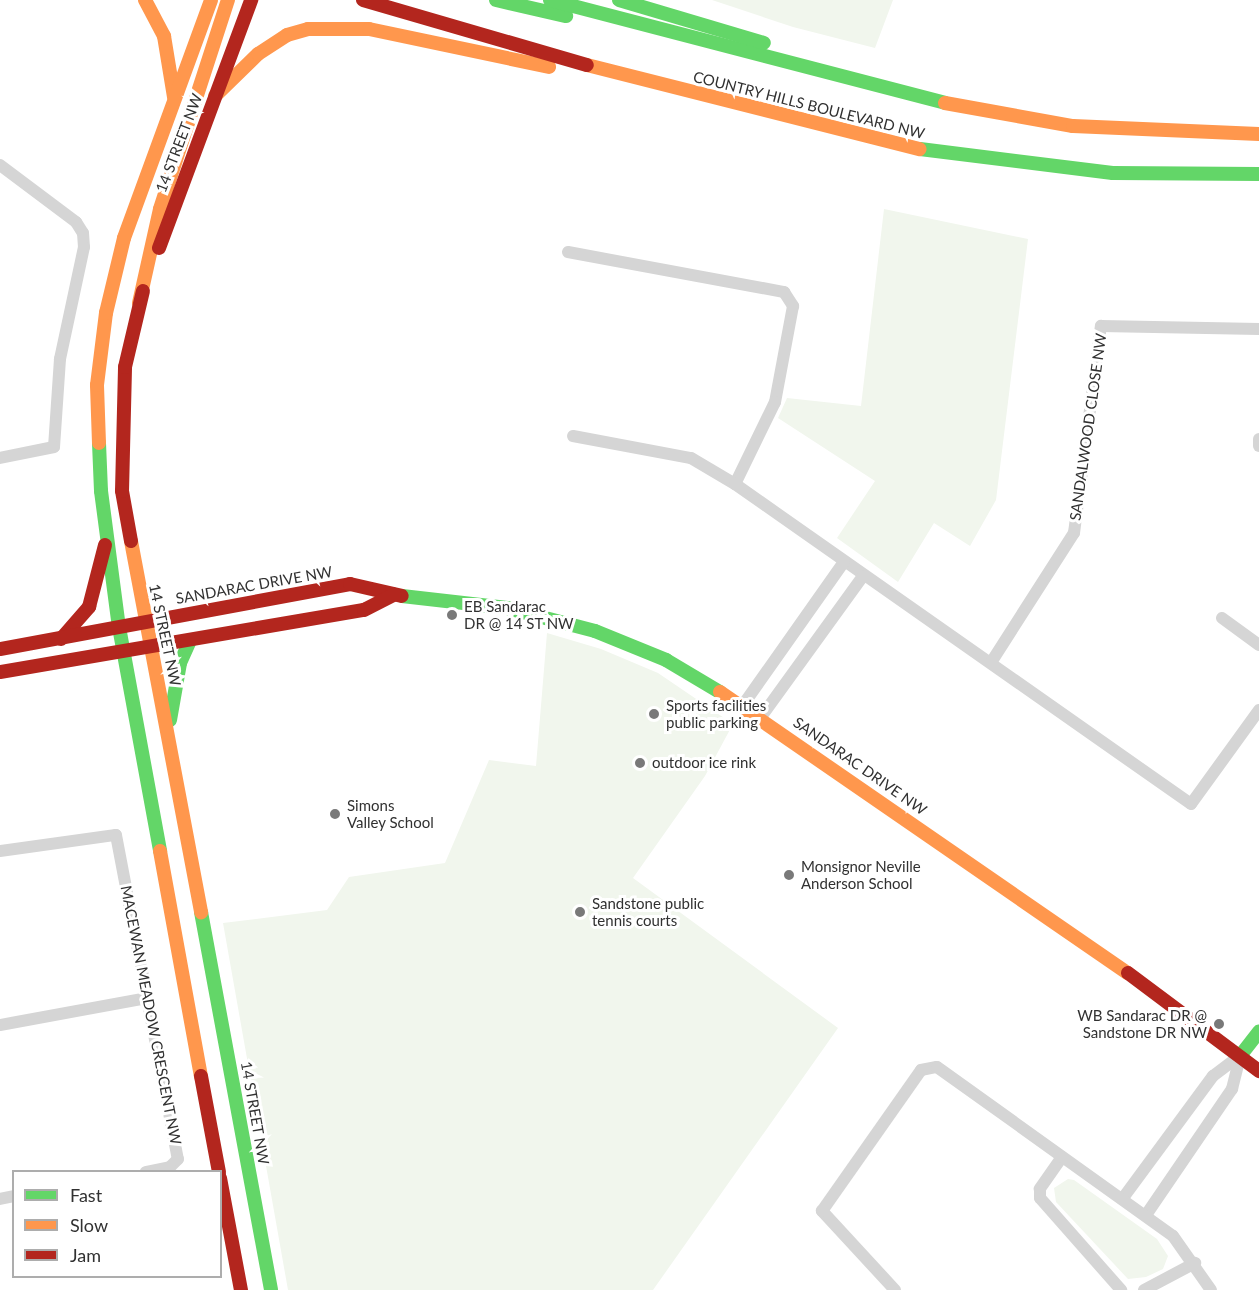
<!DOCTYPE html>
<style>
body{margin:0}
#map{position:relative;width:1259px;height:1290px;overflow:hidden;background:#fff;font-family:Lato,sans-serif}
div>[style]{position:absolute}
.green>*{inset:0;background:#f1f6ed}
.street>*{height:12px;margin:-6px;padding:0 6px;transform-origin:6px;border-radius:6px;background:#d5d5d5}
.fast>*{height:14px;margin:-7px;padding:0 7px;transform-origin:7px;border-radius:7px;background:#63d668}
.slow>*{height:14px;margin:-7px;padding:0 7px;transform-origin:7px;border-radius:7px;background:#ff974d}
.jam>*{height:14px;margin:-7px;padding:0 7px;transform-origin:7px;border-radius:7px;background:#b3261e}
.dots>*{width:16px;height:16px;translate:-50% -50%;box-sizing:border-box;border:3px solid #fff;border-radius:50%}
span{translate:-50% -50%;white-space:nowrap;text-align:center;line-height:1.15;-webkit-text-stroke:6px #fff;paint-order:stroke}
.street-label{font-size:15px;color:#313131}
.poi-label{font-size:15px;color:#313131}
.left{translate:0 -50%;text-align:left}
.right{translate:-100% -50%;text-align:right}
.legend{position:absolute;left:12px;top:1170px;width:210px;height:108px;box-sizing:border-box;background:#fff;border:2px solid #adadad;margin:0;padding:8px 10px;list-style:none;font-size:18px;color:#313131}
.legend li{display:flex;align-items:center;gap:12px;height:30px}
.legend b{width:30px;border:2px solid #adadad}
</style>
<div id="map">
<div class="green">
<i style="clip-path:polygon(712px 0,893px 0,875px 48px,793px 27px)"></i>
<i style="clip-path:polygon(884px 209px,1028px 239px,996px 500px,970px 546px,934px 523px,898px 582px,837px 538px,875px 481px,778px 418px,787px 398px,861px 406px)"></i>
<i style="clip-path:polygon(547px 633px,601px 649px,658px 673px,733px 724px,705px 776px,633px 878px,838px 1028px,653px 1290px,288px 1290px,223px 923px,327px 910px,349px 877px,445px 863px,489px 760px,536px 766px)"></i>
<i style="clip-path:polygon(1068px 1179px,1074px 1180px,1157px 1239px,1168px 1256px,1163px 1269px,1146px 1277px,1128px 1279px,1056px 1202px,1054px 1188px)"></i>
</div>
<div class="street">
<i style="left:0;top:165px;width:95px;rotate:36.9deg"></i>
<i style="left:76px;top:222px;width:13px;rotate:58deg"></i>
<i style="left:83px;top:233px;width:14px;rotate:86deg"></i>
<i style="left:84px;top:247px;width:115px;rotate:102.1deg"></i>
<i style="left:60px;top:359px;width:88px;rotate:93.9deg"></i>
<i style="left:54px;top:447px;width:55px;rotate:168.5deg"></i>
<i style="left:568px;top:252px;width:220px;rotate:10.5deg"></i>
<i style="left:784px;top:292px;width:17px;rotate:57deg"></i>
<i style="left:793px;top:306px;width:98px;rotate:100.6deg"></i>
<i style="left:775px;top:402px;width:91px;rotate:116deg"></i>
<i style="left:573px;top:436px;width:120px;rotate:10.6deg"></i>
<i style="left:691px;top:458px;width:51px;rotate:30.6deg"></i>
<i style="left:735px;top:484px;width:557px;rotate:35.06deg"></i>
<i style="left:1191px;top:804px;width:116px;rotate:-54.1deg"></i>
<i style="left:1259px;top:446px;width:7px;rotate:-90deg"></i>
<i style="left:1222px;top:618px;width:46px;rotate:36.1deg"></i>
<i style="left:992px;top:661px;width:152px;rotate:-57.4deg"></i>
<i style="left:1074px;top:533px;width:209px;rotate:-82.6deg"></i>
<i style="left:1101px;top:326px;width:158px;rotate:1.1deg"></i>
<i style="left:743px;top:705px;width:175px;rotate:-54.8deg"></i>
<i style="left:761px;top:717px;width:174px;rotate:-54.1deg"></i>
<i style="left:0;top:851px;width:117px;rotate:-7.9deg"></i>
<i style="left:116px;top:835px;width:330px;rotate:79.2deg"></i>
<i style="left:178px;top:1159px;width:11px;rotate:135deg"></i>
<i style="left:170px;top:1167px;width:25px;rotate:168deg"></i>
<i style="left:0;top:1025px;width:149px;rotate:-10.4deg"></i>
<i style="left:1062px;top:1157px;width:39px;rotate:125deg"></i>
<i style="left:1040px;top:1189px;width:9px;rotate:90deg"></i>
<i style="left:1040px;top:1198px;width:123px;rotate:48.6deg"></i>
<i style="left:1123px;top:1198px;width:152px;rotate:-53.6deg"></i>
<i style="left:1213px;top:1076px;width:34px;rotate:-37deg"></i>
<i style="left:0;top:1199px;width:14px;rotate:-12deg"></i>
<i style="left:1146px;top:1215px;width:153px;rotate:-55.7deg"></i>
<i style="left:1232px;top:1089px;width:34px;rotate:-76deg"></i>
<i style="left:895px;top:1290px;width:108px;rotate:-132.7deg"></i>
<i style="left:822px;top:1211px;width:172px;rotate:-54.9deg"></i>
<i style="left:921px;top:1070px;width:16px;rotate:-11deg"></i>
<i style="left:937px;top:1067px;width:290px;rotate:35.6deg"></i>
<i style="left:1173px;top:1236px;width:66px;rotate:54.9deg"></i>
<i style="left:1144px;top:1290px;width:58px;rotate:-27.9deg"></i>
</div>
<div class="fast">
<i style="left:496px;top:0;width:72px;rotate:12.9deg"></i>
<i style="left:550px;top:0;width:408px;rotate:14.6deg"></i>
<i style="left:619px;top:0;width:151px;rotate:16.5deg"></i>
<i style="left:920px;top:149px;width:194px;rotate:7.1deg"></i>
<i style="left:1113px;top:173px;width:146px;rotate:0.4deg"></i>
<i style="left:99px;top:443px;width:48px;rotate:87.6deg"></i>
<i style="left:101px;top:491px;width:137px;rotate:82.5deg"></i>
<i style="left:119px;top:627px;width:228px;rotate:79.6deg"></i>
<i style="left:402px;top:596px;width:106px;rotate:6.5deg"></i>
<i style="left:507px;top:608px;width:91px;rotate:14.6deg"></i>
<i style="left:595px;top:631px;width:77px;rotate:22.2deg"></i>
<i style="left:666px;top:660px;width:63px;rotate:30.7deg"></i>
<i style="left:170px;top:720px;width:58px;rotate:-80deg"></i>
<i style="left:180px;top:663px;width:24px;rotate:-66deg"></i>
<i style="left:201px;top:912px;width:384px;rotate:79.5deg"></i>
<i style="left:1240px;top:1056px;width:31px;rotate:-52deg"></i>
</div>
<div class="slow">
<i style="left:145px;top:0;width:41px;rotate:62.2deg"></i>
<i style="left:164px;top:36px;width:62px;rotate:80.7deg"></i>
<i style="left:587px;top:65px;width:343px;rotate:14.2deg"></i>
<i style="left:215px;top:96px;width:60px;rotate:-44.3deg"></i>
<i style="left:258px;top:54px;width:35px;rotate:-33deg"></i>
<i style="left:287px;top:35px;width:22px;rotate:-16deg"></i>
<i style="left:308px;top:29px;width:61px"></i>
<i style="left:369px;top:29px;width:184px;rotate:11.9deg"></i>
<i style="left:945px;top:103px;width:130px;rotate:10.2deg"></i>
<i style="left:1073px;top:126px;width:186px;rotate:2.5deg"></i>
<i style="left:139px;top:303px;width:96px;rotate:-77.4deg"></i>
<i style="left:160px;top:209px;width:220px;rotate:-72deg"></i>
<i style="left:99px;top:443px;width:58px;rotate:-92deg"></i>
<i style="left:97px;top:385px;width:73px;rotate:-82.9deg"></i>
<i style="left:106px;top:313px;width:77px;rotate:-76.5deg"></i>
<i style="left:124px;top:238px;width:253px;rotate:-69.9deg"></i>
<i style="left:131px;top:541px;width:378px;rotate:79.3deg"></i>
<i style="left:720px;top:692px;width:495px;rotate:34.6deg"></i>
<i style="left:160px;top:851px;width:229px;rotate:79.7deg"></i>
</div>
<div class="jam">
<i style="left:363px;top:0;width:233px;rotate:16.2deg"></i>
<i style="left:159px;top:248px;width:265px;rotate:-69.6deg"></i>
<i style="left:131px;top:541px;width:51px;rotate:-100.2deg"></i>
<i style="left:122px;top:491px;width:124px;rotate:-88.6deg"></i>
<i style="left:125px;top:367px;width:78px;rotate:-76.7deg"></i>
<i style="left:61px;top:639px;width:43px;rotate:-48.8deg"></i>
<i style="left:89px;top:607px;width:64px;rotate:-75.5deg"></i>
<i style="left:0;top:649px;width:356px;rotate:-10.5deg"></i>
<i style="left:350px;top:584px;width:53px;rotate:13deg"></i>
<i style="left:0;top:672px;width:369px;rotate:-9.7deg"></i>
<i style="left:364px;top:610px;width:34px;rotate:-27deg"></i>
<i style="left:1128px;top:973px;width:164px;rotate:36.8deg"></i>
<i style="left:201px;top:1076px;width:98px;rotate:79.4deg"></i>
<i style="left:220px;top:1178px;width:114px;rotate:79.4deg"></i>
</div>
<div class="dots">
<i style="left:452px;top:615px;background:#797979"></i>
<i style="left:654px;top:714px;background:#797979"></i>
<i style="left:640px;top:763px;background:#797979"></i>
<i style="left:335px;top:814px;background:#797979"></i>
<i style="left:789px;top:875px;background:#797979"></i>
<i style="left:580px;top:912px;background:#797979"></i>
<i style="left:1219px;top:1024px;background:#797979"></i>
</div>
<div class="street-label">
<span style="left:809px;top:105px;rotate:14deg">COUNTRY HILLS BOULEVARD NW</span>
<span style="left:179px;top:143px;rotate:-69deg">14 STREET NW</span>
<span style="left:1088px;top:427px;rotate:-82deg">SANDALWOOD CLOSE NW</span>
<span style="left:254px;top:585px;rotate:-10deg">SANDARAC DRIVE NW</span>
<span style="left:165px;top:635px;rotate:78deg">14 STREET NW</span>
<span style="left:860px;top:766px;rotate:35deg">SANDARAC DRIVE NW</span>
<span style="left:151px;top:1015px;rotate:79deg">MACEWAN MEADOW CRESCENT NW</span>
<span style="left:255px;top:1113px;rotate:80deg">14 STREET NW</span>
</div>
<div class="poi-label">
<span class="left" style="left:464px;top:615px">EB Sandarac<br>DR @ 14 ST NW</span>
<span class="left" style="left:666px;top:714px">Sports facilities<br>public parking</span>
<span class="left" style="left:652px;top:763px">outdoor ice rink</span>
<span class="left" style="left:347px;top:814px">Simons<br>Valley School</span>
<span class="left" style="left:801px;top:875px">Monsignor Neville<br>Anderson School</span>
<span class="left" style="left:592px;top:912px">Sandstone public<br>tennis courts</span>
<span class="right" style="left:1207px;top:1024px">WB Sandarac DR @<br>Sandstone DR NW</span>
</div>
<ul class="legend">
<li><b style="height:8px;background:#63d668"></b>Fast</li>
<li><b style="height:8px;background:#ff974d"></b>Slow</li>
<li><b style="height:8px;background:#b3261e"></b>Jam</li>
</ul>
</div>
